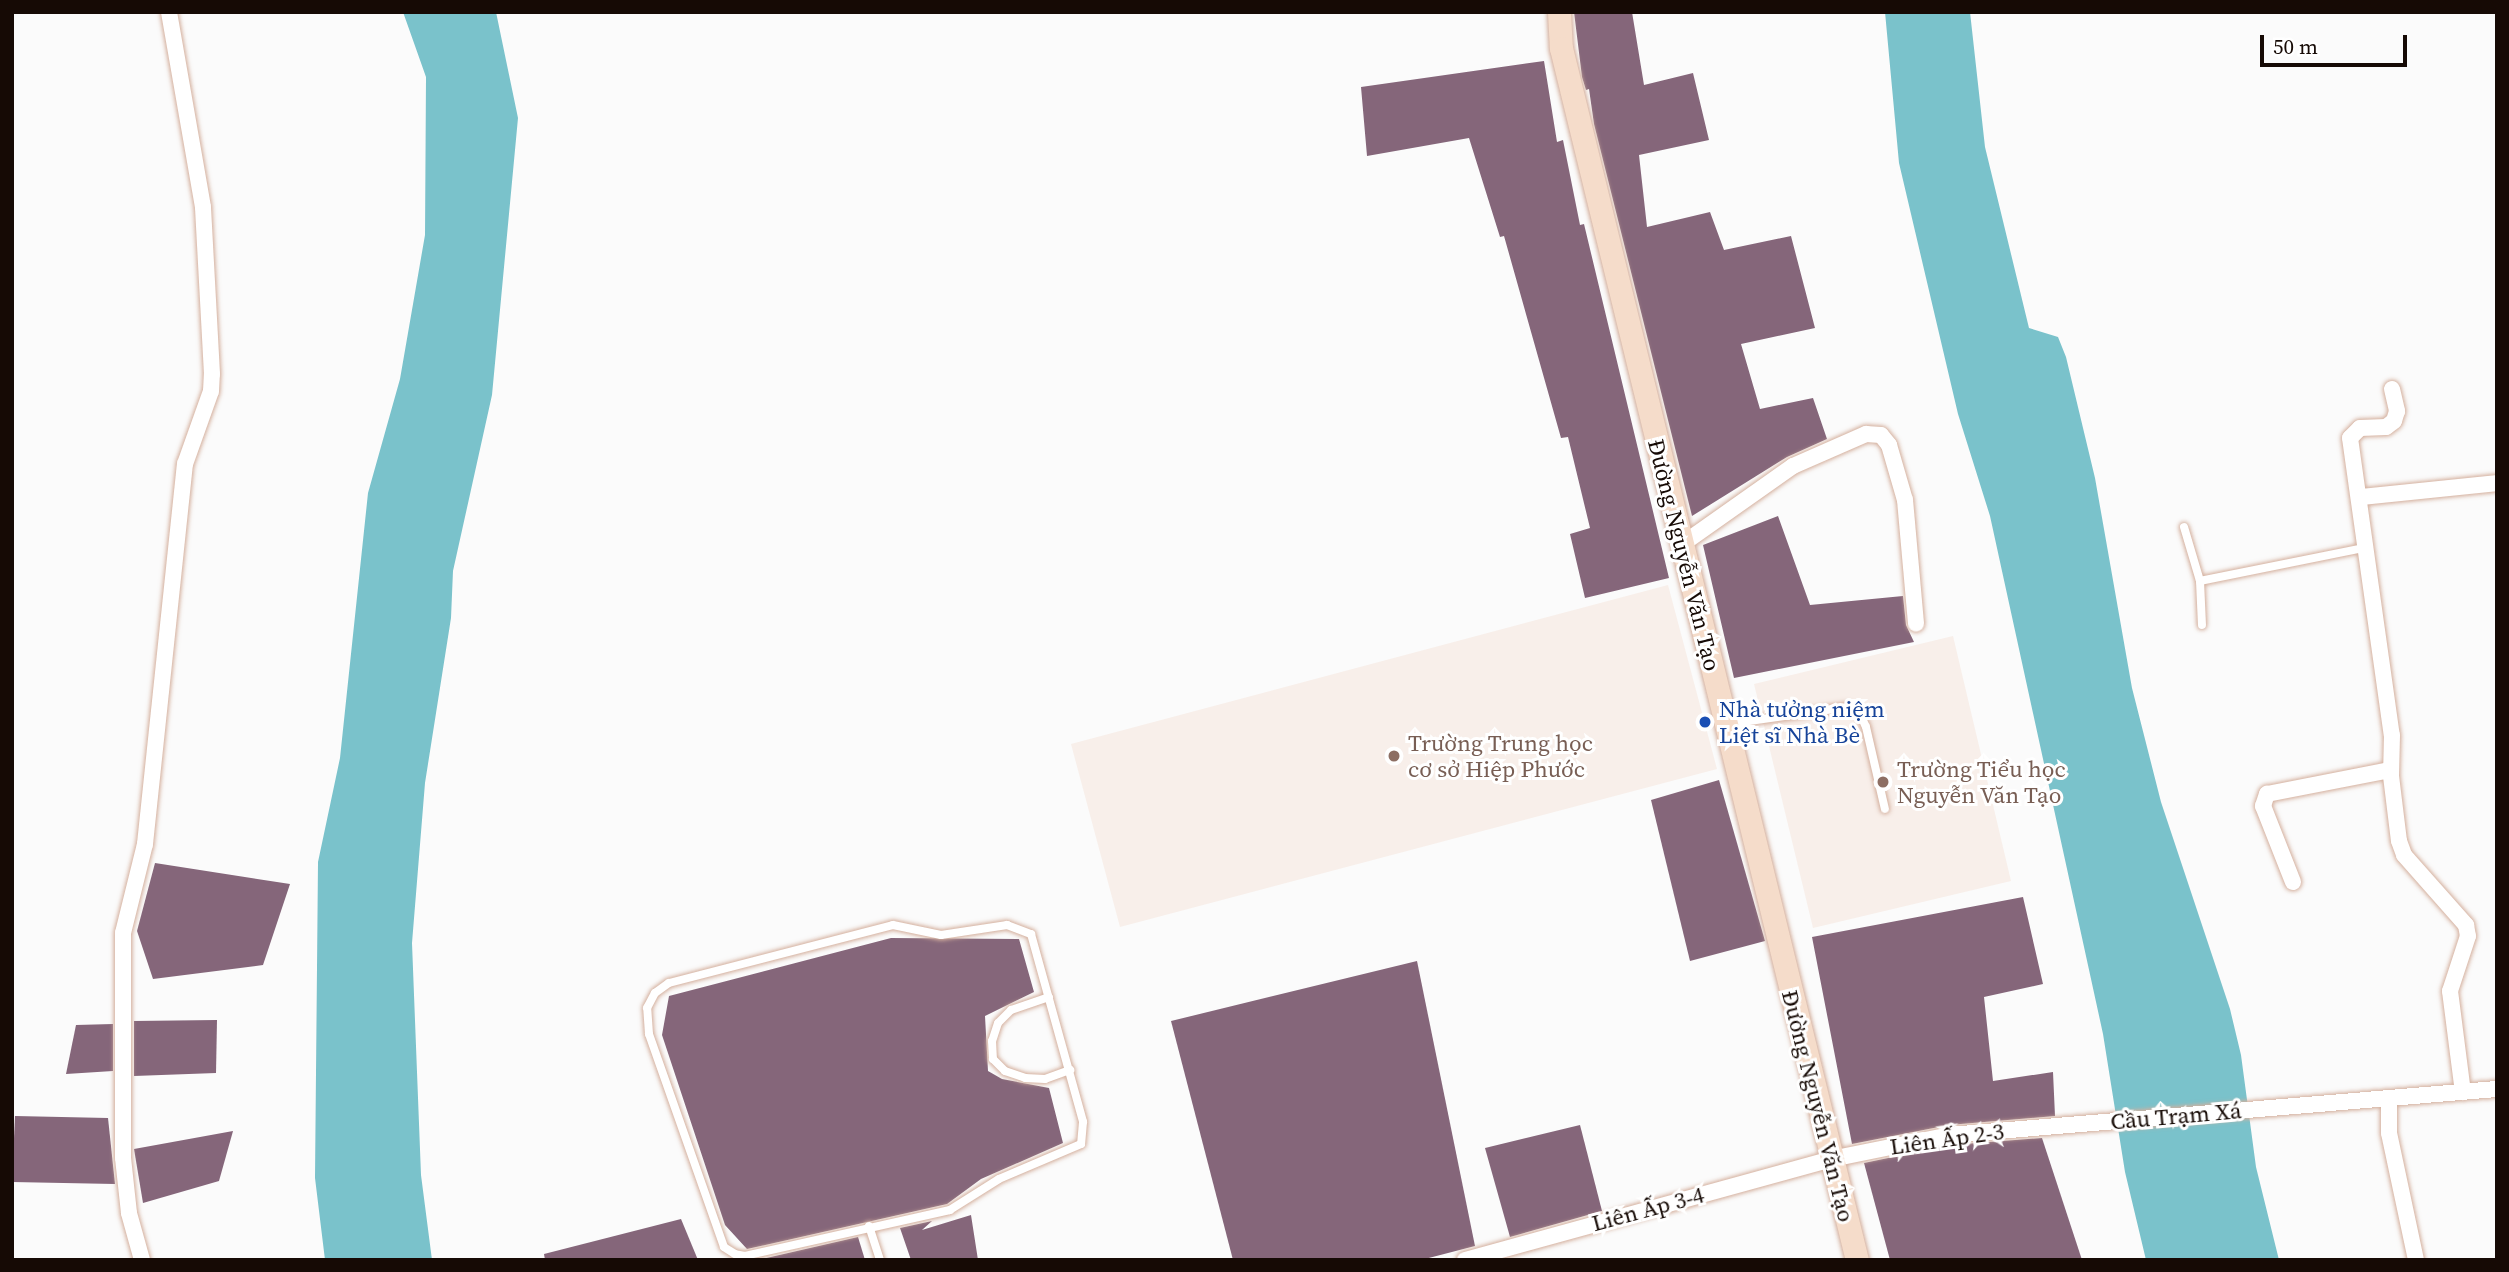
<!DOCTYPE html>
<meta charset="utf-8">
<style>
body{margin:0}
#map{position:relative;width:2509px;height:1272px;overflow:hidden;background:#fbfbfb;font-family:"Source Serif 4",serif}
div>[style]{position:absolute}
.built>*{inset:0;background:#f8efea}
.water>*{inset:0;background:#7ac2cb}
.building>*{inset:0;background:#85667a}
.roads{filter:drop-shadow(0 0 2px #d4b09e) drop-shadow(0 0 2px #d4b09e)}
.service>*{height:8px;margin:-4px;padding:0 4px;transform-origin:4px;border-radius:4px;background:#fff}
.minor>*{height:16px;margin:-8px;padding:0 8px;transform-origin:8px;border-radius:8px;background:#fff}
.secondary>*{height:23px;margin:-11.5px;padding:0 11.5px;transform-origin:11.5px;border-radius:11.5px;background:#f5dcca}
.dots>*{width:19px;height:19px;translate:-50% -50%;box-sizing:border-box;border:4px solid #fff;border-radius:50%}
span{translate:-50% -50%;white-space:nowrap;text-align:center;line-height:1.15;-webkit-text-stroke:6px #fff;paint-order:stroke}
.street-label{font-size:23px;color:#160a05}
.transit-label{font-size:23px;color:#164399}
.left{translate:0 -50%;text-align:left}
.education-label{font-size:23px;color:#785e54}
.frame{position:absolute;inset:0;border:14px solid #160a05;pointer-events:none}
.scale{position:absolute;left:2260px;top:35px;width:147px;height:32px;box-sizing:border-box;border:4px solid #160a05;border-top:0;padding-left:9px;font-size:21px;line-height:24px;white-space:nowrap;color:#160a05;-webkit-text-stroke:5px #fff;paint-order:stroke}
</style>
<div id="map">
<div class="built">
<i style="clip-path:polygon(1668px 585px,1717px 769px,1120px 927px,1071px 744px)"></i>
<i style="clip-path:polygon(1953px 636px,2011px 881px,1813px 928px,1754px 684px)"></i>
</div>
<div class="water">
<i style="clip-path:polygon(403px 12px,496px 12px,518px 118px,492px 395px,453px 571px,451px 618px,425px 783px,412px 943px,421px 1175px,432px 1260px,325px 1260px,315px 1178px,318px 862px,340px 758px,368px 493px,400px 379px,425px 235px,426px 77px)"></i>
<i style="clip-path:polygon(1885px 12px,1970px 12px,1985px 147px,2029px 328px,2058px 337px,2066px 357px,2095px 478px,2132px 688px,2161px 802px,2230px 1009px,2241px 1055px,2256px 1167px,2279px 1260px,2146px 1260px,2125px 1172px,2103px 1034px,1990px 516px,1958px 414px,1899px 163px)"></i>
</div>
<div class="building">
<i style="clip-path:polygon(1574px 12px,1632px 12px,1644px 85px,1693px 73px,1709px 140px,1639px 155px,1647px 227px,1710px 212px,1724px 250px,1791px 236px,1815px 328px,1741px 344px,1760px 409px,1813px 398px,1827px 439px,1787px 457px,1692px 516px,1594px 124px,1589px 89px,1586px 90px,1582px 77px)"></i>
<i style="clip-path:polygon(1544px 61px,1557px 142px,1563px 140px,1580px 225px,1584px 224px,1669px 578px,1585px 598px,1570px 534px,1590px 528px,1568px 437px,1561px 438px,1504px 236px,1500px 237px,1469px 138px,1367px 156px,1361px 87px)"></i>
<i style="clip-path:polygon(1778px 516px,1810px 605px,1903px 596px,1906px 625px,1914px 642px,1734px 678px,1703px 545px)"></i>
<i style="clip-path:polygon(1719px 780px,1765px 941px,1690px 961px,1651px 800px)"></i>
<i style="clip-path:polygon(155px 863px,290px 884px,263px 965px,153px 979px,137px 931px)"></i>
<i style="clip-path:polygon(2023px 897px,2043px 984px,1984px 997px,1993px 1081px,2053px 1072px,2055px 1116px,1949px 1125px,1852px 1144px,1812px 937px)"></i>
<i style="clip-path:polygon(891px 938px,1019px 939px,1034px 992px,985px 1016px,988px 1071px,1002px 1079px,1049px 1088px,1063px 1143px,981px 1179px,947px 1204px,747px 1249px,725px 1225px,662px 1035px,669px 996px)"></i>
<i style="clip-path:polygon(1417px 961px,1475px 1246px,1421px 1260px,1233px 1260px,1171px 1021px)"></i>
<i style="clip-path:polygon(217px 1020px,216px 1073px,134px 1076px,134px 1021px)"></i>
<i style="clip-path:polygon(113px 1024px,113px 1071px,66px 1074px,76px 1025px)"></i>
<i style="clip-path:polygon(15px 1116px,108px 1118px,115px 1184px,12px 1182px)"></i>
<i style="clip-path:polygon(1580px 1125px,1602px 1211px,1510px 1237px,1485px 1148px)"></i>
<i style="clip-path:polygon(233px 1131px,219px 1181px,143px 1203px,134px 1149px)"></i>
<i style="clip-path:polygon(2042px 1138px,2082px 1260px,1890px 1260px,1864px 1163px,1951px 1145px)"></i>
<i style="clip-path:polygon(971px 1215px,978px 1260px,911px 1260px,900px 1228px,932px 1221px,922px 1230px)"></i>
<i style="clip-path:polygon(681px 1219px,698px 1260px,545px 1260px,544px 1254px)"></i>
<i style="clip-path:polygon(858px 1237px,865px 1260px,758px 1260px)"></i>
</div>
<div class="roads">
<div class="service">
<i style="left:2184px;top:527px;width:56px;rotate:73.5deg"></i>
<i style="left:2200px;top:581px;width:44px;rotate:87.4deg"></i>
<i style="left:2200px;top:581px;width:166px;rotate:-11.4deg"></i>
<i style="left:1728px;top:724px;width:121px;rotate:-8.1deg"></i>
<i style="left:1848px;top:707px;width:14px;rotate:30deg"></i>
<i style="left:1860px;top:714px;width:14px;rotate:65deg"></i>
<i style="left:1866px;top:727px;width:84px;rotate:77deg"></i>
<i style="left:893px;top:925px;width:49px;rotate:11.8deg"></i>
<i style="left:941px;top:935px;width:67px;rotate:-8.6deg"></i>
<i style="left:1007px;top:925px;width:26px;rotate:21deg"></i>
<i style="left:1031px;top:934px;width:195px;rotate:74.5deg"></i>
<i style="left:1083px;top:1122px;width:22px;rotate:95deg"></i>
<i style="left:1081px;top:1144px;width:89px;rotate:156.9deg"></i>
<i style="left:999px;top:1179px;width:58px;rotate:147.7deg"></i>
<i style="left:950px;top:1210px;width:210px;rotate:167.4deg"></i>
<i style="left:745px;top:1256px;width:10px;rotate:-169deg"></i>
<i style="left:735px;top:1254px;width:13px;rotate:-148deg"></i>
<i style="left:724px;top:1247px;width:226px;rotate:-109.4deg"></i>
<i style="left:649px;top:1034px;width:26px;rotate:-94deg"></i>
<i style="left:647px;top:1008px;width:17px;rotate:-62deg"></i>
<i style="left:655px;top:993px;width:17px;rotate:-36deg"></i>
<i style="left:669px;top:983px;width:231px;rotate:-14.5deg"></i>
<i style="left:1049px;top:997px;width:40px;rotate:161.1deg"></i>
<i style="left:1011px;top:1010px;width:18px;rotate:135deg"></i>
<i style="left:998px;top:1023px;width:19px;rotate:108deg"></i>
<i style="left:992px;top:1041px;width:18px;rotate:87deg"></i>
<i style="left:993px;top:1059px;width:17px;rotate:45deg"></i>
<i style="left:1005px;top:1071px;width:21px;rotate:19deg"></i>
<i style="left:1025px;top:1078px;width:20px;rotate:3deg"></i>
<i style="left:1045px;top:1079px;width:27px;rotate:-20deg"></i>
<i style="left:869px;top:1226px;width:36px;rotate:72deg"></i>
</div>
<div class="minor">
<i style="left:2392px;top:389px;width:23px;rotate:77deg"></i>
<i style="left:2397px;top:411px;width:10px;rotate:107deg"></i>
<i style="left:2394px;top:421px;width:10px;rotate:143deg"></i>
<i style="left:2386px;top:427px;width:26px;rotate:178deg"></i>
<i style="left:2360px;top:428px;width:14px;rotate:135deg"></i>
<i style="left:2350px;top:438px;width:300px;rotate:82deg"></i>
<i style="left:2392px;top:735px;width:41px;rotate:91.4deg"></i>
<i style="left:2391px;top:776px;width:65px;rotate:83deg"></i>
<i style="left:2399px;top:841px;width:15px;rotate:70deg"></i>
<i style="left:2404px;top:855px;width:94px;rotate:48.5deg"></i>
<i style="left:2466px;top:925px;width:11px;rotate:80deg"></i>
<i style="left:2468px;top:936px;width:58px;rotate:108.1deg"></i>
<i style="left:2450px;top:991px;width:102px;rotate:82.7deg"></i>
<i style="left:2362px;top:497px;width:136px;rotate:-5.9deg"></i>
<i style="left:1681px;top:545px;width:137px;rotate:-35.2deg"></i>
<i style="left:1793px;top:466px;width:80px;rotate:-23.7deg"></i>
<i style="left:1866px;top:434px;width:15px;rotate:4deg"></i>
<i style="left:1881px;top:435px;width:13px;rotate:51deg"></i>
<i style="left:1889px;top:445px;width:57px;rotate:73.8deg"></i>
<i style="left:1905px;top:500px;width:124px;rotate:84.9deg"></i>
<i style="left:2293px;top:882px;width:82px;rotate:-111.5deg"></i>
<i style="left:2263px;top:806px;width:13px;rotate:-72deg"></i>
<i style="left:2267px;top:794px;width:126px;rotate:-11deg"></i>
<i style="left:2389px;top:1098px;width:35px;rotate:90deg"></i>
<i style="left:2389px;top:1133px;width:130px;rotate:78deg"></i>
<i style="left:142px;top:1260px;width:49px;rotate:-105.5deg"></i>
<i style="left:129px;top:1213px;width:55px;rotate:-96.2deg"></i>
<i style="left:123px;top:1158px;width:225px;rotate:-90deg"></i>
<i style="left:123px;top:933px;width:92px;rotate:-76.1deg"></i>
<i style="left:145px;top:844px;width:382px;rotate:-84deg"></i>
<i style="left:185px;top:464px;width:77px;rotate:-70.4deg"></i>
<i style="left:211px;top:391px;width:17px;rotate:-87deg"></i>
<i style="left:212px;top:374px;width:167px;rotate:-93.1deg"></i>
<i style="left:203px;top:207px;width:198px;rotate:-99.9deg"></i>
<i style="left:1465px;top:1260px;width:380px;rotate:-15.4deg"></i>
<i style="left:1831px;top:1159px;width:121px;rotate:-11.4deg"></i>
<i style="left:1950px;top:1135px;width:549px;rotate:-4.81deg"></i>
</div>
<div class="secondary">
<i style="left:1559px;top:12px;width:36px;rotate:87deg"></i>
<i style="left:1561px;top:48px;width:1248px;rotate:76.28deg"></i>
</div>
</div>
<div class="dots">
<i style="left:1705px;top:722px;background:#1a4fb4"></i>
<i style="left:1394px;top:756px;background:#8d6e63"></i>
<i style="left:1883px;top:782px;background:#8d6e63"></i>
</div>
<div class="street-label">
<span style="left:1684px;top:555px;rotate:76deg">Đường Nguyễn Văn Tạo</span>
<span style="left:1818px;top:1106px;rotate:76deg">Đường Nguyễn Văn Tạo</span>
<span style="left:2176px;top:1116px;rotate:-5deg">Cầu Trạm Xá</span>
<span style="left:1947px;top:1139px;rotate:-8deg">Liên Ấp 2-3</span>
<span style="left:1648px;top:1209px;rotate:-15deg">Liên Ấp 3-4</span>
</div>
<div class="transit-label">
<span class="left" style="left:1719px;top:722px">Nhà tưởng niệm<br>Liệt sĩ Nhà Bè</span>
</div>
<div class="education-label">
<span class="left" style="left:1408px;top:756px">Trường Trung học<br>cơ sở Hiệp Phước</span>
<span class="left" style="left:1897px;top:782px">Trường Tiểu học<br>Nguyễn Văn Tạo</span>
</div>
<div class="frame"></div>
<div class="scale">50 m</div>
</div>
